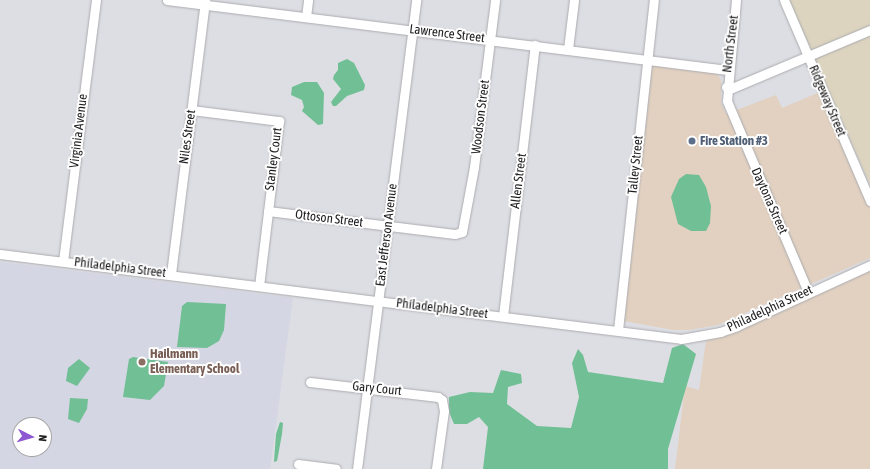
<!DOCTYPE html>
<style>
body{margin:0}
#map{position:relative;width:870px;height:469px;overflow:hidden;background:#dddee3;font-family:"Asap Condensed",sans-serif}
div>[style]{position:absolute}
.commercial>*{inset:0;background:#dcd4bf}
.industrial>*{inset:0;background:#e2d1c0}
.built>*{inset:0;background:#d4d6e3}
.green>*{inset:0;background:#71bf95}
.roads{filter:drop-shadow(0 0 1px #ababb0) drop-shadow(0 0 1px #ababb0)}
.minor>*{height:9px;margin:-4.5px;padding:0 4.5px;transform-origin:4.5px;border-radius:4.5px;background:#fff}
.dots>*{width:11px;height:11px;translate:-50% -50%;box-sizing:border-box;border:2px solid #fff;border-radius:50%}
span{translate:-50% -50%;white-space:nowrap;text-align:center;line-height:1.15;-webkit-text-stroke:4px #fff;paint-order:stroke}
.street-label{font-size:13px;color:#1d1d1f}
.service-label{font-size:13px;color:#4e5e75;font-weight:700}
.left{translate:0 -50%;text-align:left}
.education-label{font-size:13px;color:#785e54;font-weight:700}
.north{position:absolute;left:12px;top:417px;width:40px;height:40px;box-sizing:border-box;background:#fff;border:1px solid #a5a5a5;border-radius:50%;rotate:96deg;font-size:11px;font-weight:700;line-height:16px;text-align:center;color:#1d1d1f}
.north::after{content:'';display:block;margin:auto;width:14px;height:18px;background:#8d58d0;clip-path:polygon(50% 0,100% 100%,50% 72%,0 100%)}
</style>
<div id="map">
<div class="commercial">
<i style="clip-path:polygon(789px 0,870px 0,870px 185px)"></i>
</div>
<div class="industrial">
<i style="clip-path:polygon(653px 65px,712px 73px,718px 75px,721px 80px,721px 102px,726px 114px,776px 95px,782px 108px,820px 92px,870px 206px,870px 258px,718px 325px,689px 330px,673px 330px,624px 321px,649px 71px)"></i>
<i style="clip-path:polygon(870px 271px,870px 469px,675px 469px,685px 386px,699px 390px,706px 341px)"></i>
</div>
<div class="built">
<i style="clip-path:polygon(evenodd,0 262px,293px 298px,270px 469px,0 469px,0 262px,20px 425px,44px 425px,44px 449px,20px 449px,20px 425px)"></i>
</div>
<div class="green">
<i style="clip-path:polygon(347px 59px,354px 63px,365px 85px,364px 90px,347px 96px,336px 106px,333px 106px,331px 102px,341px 89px,333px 79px,334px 75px,338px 70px,338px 63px)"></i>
<i style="clip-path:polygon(304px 82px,317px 82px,324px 93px,323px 124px,318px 125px,302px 111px,304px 107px,302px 100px,291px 95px,292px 87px)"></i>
<i style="clip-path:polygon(686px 174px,699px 175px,706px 187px,711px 206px,710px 223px,706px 231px,691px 231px,678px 224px,671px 197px,679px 179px)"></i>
<i style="clip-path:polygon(187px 302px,226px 304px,224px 330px,219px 341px,207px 348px,177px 347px,182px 306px)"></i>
<i style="clip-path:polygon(683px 344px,696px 354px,668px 449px,668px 469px,483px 469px,488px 427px,479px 417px,467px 424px,454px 424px,449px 412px,449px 397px,470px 392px,493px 393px,501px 370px,521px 374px,522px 383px,508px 387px,507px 404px,537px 426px,571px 428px,579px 397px,572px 363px,578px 349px,583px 355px,588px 372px,663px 383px,672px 348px)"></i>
<i style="clip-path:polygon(133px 357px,168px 362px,164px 386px,150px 400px,123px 397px,129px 359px)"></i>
<i style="clip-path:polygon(79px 359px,90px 368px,77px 386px,66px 381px,68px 368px)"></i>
<i style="clip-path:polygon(70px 398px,88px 399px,87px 409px,79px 423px,68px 419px)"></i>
<i style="clip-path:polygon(280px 422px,283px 423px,282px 434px,277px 461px,274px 462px,276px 434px)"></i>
</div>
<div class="roads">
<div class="minor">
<i style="left:167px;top:0;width:565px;rotate:7.11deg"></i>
<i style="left:736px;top:0;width:101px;rotate:95.1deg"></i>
<i style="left:727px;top:101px;width:207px;rotate:67deg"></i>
<i style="left:784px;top:0;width:219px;rotate:66.8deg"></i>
<i style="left:306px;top:17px;width:17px;rotate:-83deg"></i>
<i style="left:568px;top:49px;width:49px;rotate:-83deg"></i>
<i style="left:726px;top:87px;width:6px;rotate:9deg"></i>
<i style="left:732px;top:88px;width:150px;rotate:-22.8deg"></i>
<i style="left:192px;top:110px;width:88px;rotate:7.2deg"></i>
<i style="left:279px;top:121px;width:166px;rotate:96.9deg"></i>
<i style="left:268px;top:211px;width:188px;rotate:7deg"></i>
<i style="left:455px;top:234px;width:7px;rotate:-16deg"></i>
<i style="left:462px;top:232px;width:66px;rotate:-79.5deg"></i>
<i style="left:474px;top:167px;width:168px;rotate:-82.8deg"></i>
<i style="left:0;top:254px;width:686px;rotate:7.11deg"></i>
<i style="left:681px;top:339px;width:40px;rotate:-10deg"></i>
<i style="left:720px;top:332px;width:18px;rotate:-19deg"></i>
<i style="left:737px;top:326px;width:146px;rotate:-24.6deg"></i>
<i style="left:63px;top:261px;width:263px;rotate:-82.8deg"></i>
<i style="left:171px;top:274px;width:276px;rotate:-82.9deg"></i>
<i style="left:503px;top:316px;width:273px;rotate:-83.3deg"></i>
<i style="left:618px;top:330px;width:332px;rotate:-83.8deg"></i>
<i style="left:310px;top:382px;width:129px;rotate:6.7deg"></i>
<i style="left:438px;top:397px;width:5px;rotate:37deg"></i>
<i style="left:442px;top:400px;width:11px;rotate:80deg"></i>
<i style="left:444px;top:411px;width:59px;rotate:97.9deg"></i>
<i style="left:298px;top:464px;width:38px;rotate:7deg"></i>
<i style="left:357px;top:469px;width:473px;rotate:-82.8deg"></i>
</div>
</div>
<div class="dots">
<i style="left:692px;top:141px;background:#5c6f8a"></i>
<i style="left:142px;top:362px;background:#8d6e63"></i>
</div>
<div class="street-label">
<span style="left:447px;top:34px;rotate:7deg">Lawrence Street</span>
<span style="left:731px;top:44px;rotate:-83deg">North Street</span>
<span style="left:827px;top:101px;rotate:67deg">Ridgeway Street</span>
<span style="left:481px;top:117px;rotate:-83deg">Woodson Street</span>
<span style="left:79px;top:131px;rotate:-83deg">Virginia Avenue</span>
<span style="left:188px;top:137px;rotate:-82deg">Niles Street</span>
<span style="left:274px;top:159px;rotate:-83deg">Stanley Court</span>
<span style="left:636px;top:165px;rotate:-84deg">Talley Street</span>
<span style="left:519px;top:181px;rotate:-83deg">Allen Street</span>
<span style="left:769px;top:201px;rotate:66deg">Daytona Street</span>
<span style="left:329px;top:219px;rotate:7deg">Ottoson Street</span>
<span style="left:387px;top:235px;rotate:-83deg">East Jefferson Avenue</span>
<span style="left:120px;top:268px;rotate:7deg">Philadelphia Street</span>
<span style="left:442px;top:309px;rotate:7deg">Philadelphia Street</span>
<span style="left:770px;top:309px;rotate:-25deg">Philadelphia Street</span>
<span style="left:377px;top:389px;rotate:6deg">Gary Court</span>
</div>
<div class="service-label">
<span class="left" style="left:700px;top:141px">Fire Station #3</span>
</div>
<div class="education-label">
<span class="left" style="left:150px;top:362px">Hailmann<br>Elementary School</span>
</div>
<div class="north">N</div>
</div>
